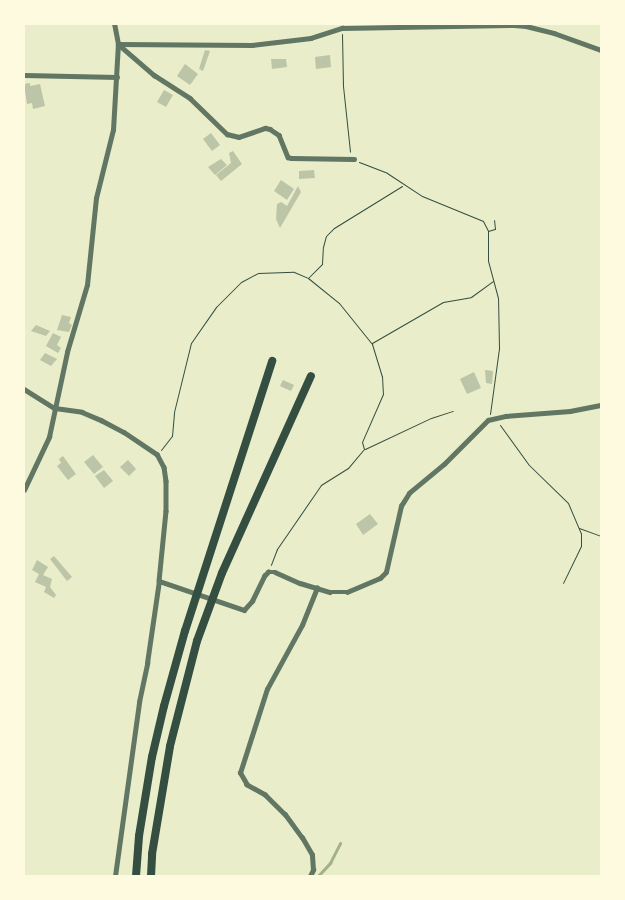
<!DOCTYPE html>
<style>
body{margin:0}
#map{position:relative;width:625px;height:900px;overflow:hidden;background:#e9edc9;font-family:"Work Sans",sans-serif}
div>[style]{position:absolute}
.stream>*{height:2.5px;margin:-1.25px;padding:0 1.25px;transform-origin:1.25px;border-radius:1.25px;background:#a3b18a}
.building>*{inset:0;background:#bcc5a7}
.path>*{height:1px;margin:-0.5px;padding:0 0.5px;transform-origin:0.5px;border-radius:0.5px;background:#344e41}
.minor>*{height:4.5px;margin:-2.25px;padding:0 2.25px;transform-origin:2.25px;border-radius:2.25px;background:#617663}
.motorway>*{height:8px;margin:-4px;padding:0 4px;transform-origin:4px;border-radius:4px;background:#344e41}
span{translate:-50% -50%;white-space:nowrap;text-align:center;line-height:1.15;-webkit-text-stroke:5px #fefae0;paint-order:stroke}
.frame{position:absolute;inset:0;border:25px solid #fefae0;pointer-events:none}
</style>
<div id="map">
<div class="stream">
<i style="left:318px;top:876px;width:18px;rotate:-47deg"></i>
<i style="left:330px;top:863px;width:22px;rotate:-63deg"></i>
</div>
<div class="building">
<i style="clip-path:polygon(205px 50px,210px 51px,203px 71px,199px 69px)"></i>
<i style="clip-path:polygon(330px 55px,331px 67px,316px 69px,315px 57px)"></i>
<i style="clip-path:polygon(271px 59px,286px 59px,287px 67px,272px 69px)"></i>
<i style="clip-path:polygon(185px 64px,198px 74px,190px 85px,177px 76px)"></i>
<i style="clip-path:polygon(30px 83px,30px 86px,40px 84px,45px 106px,33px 109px,32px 103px,27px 104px,24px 84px)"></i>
<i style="clip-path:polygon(164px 90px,173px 95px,166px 107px,157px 102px)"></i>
<i style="clip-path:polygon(211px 133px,220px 145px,212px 151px,203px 139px)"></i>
<i style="clip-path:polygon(233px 151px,242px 164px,221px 181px,216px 175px,231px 163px,229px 153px)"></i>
<i style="clip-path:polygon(221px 159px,227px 165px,215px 175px,208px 167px)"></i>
<i style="clip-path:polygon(314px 170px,315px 178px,299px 179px,299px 171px)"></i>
<i style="clip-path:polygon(281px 180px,294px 189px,287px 200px,274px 191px)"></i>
<i style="clip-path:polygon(298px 186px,301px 192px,280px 228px,276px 219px,277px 204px,281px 202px,287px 206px)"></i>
<i style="clip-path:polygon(62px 315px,71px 317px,69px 323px,72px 325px,69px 332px,57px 330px)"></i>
<i style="clip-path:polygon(36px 325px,50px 331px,46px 336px,31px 331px)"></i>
<i style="clip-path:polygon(53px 333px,61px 337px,57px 345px,61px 348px,58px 353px,46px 346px)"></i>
<i style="clip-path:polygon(45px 353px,57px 359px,51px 366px,40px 360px)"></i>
<i style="clip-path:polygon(485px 370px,493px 371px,492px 384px,486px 383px)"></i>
<i style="clip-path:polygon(474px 372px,481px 388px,467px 394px,460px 379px)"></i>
<i style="clip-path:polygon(283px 380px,294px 385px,291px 391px,280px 386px)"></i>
<i style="clip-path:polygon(93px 455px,103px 467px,94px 474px,84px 462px)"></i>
<i style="clip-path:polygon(63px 456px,76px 474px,68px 480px,57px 466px,61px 463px,59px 459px)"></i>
<i style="clip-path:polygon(128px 460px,136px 469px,129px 476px,120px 467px)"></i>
<i style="clip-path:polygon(104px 470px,113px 481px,104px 488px,95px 476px)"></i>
<i style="clip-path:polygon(370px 514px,378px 524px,363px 535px,356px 524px)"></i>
<i style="clip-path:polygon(54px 556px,72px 577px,67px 581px,50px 559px)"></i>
<i style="clip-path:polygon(37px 560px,48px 567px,43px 575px,52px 579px,50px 587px,56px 595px,54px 598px,44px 592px,46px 587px,35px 582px,39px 574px,32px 570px)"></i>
</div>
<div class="path">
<i style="left:342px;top:34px;width:52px;rotate:88.9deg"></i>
<i style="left:343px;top:86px;width:66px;rotate:83.9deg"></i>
<i style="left:359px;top:162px;width:30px;rotate:21deg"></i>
<i style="left:387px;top:173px;width:42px;rotate:33.3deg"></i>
<i style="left:422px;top:196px;width:66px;rotate:22.3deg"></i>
<i style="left:483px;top:221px;width:11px;rotate:63deg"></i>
<i style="left:308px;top:278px;width:20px;rotate:-45deg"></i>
<i style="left:322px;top:264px;width:17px;rotate:-87deg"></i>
<i style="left:323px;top:247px;width:11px;rotate:-75deg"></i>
<i style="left:326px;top:236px;width:11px;rotate:-45deg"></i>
<i style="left:334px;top:228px;width:80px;rotate:-31.7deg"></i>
<i style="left:372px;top:343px;width:82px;rotate:-30deg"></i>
<i style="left:443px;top:302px;width:28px;rotate:-10deg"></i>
<i style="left:471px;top:297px;width:27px;rotate:-36deg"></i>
<i style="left:490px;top:414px;width:67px;rotate:-82.2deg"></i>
<i style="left:499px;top:348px;width:50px;rotate:-91.1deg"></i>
<i style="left:498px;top:298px;width:38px;rotate:-105deg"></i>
<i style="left:488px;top:261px;width:30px;rotate:-90deg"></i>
<i style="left:488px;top:231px;width:7px;rotate:-16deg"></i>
<i style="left:495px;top:229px;width:9px;rotate:-96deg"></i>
<i style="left:500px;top:425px;width:49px;rotate:54.1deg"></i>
<i style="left:529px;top:465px;width:54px;rotate:44.3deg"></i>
<i style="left:568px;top:503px;width:33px;rotate:67deg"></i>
<i style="left:581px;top:533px;width:13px;rotate:90deg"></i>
<i style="left:581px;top:546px;width:41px;rotate:115.9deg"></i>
<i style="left:365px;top:449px;width:73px;rotate:-25.2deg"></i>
<i style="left:431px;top:418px;width:23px;rotate:-18deg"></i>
<i style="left:161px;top:450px;width:18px;rotate:-52deg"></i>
<i style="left:172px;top:436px;width:24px;rotate:-85deg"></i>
<i style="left:174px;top:412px;width:71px;rotate:-76.2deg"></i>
<i style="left:191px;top:343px;width:44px;rotate:-55.2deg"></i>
<i style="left:216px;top:307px;width:35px;rotate:-45deg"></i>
<i style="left:241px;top:282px;width:19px;rotate:-28deg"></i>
<i style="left:258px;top:273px;width:36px;rotate:-2deg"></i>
<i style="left:294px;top:272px;width:15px;rotate:23deg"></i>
<i style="left:308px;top:278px;width:40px;rotate:39deg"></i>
<i style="left:339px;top:303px;width:53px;rotate:51.2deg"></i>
<i style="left:372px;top:344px;width:34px;rotate:73deg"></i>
<i style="left:382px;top:376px;width:18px;rotate:87deg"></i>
<i style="left:383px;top:394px;width:52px;rotate:113.6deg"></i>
<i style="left:362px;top:442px;width:7px;rotate:74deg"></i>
<i style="left:364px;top:449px;width:25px;rotate:130deg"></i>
<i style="left:348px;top:468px;width:32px;rotate:148deg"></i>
<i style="left:321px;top:485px;width:78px;rotate:124.5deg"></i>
<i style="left:277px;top:549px;width:17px;rotate:111deg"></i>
<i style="left:579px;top:528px;width:23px;rotate:20deg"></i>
</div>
<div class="minor">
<i style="left:118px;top:44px;width:134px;rotate:0.4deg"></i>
<i style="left:252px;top:45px;width:59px;rotate:-6.8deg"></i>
<i style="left:311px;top:38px;width:33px;rotate:-18deg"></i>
<i style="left:342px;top:28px;width:172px;rotate:-1deg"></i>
<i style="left:514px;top:25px;width:12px;rotate:5deg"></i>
<i style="left:526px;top:26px;width:29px;rotate:14deg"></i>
<i style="left:554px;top:33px;width:50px;rotate:19.9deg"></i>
<i style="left:118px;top:44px;width:48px;rotate:40.7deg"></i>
<i style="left:154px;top:75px;width:43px;rotate:32.6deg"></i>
<i style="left:190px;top:98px;width:52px;rotate:44.2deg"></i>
<i style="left:227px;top:134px;width:12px;rotate:14deg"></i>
<i style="left:239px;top:137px;width:28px;rotate:-19deg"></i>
<i style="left:265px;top:128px;width:5px;rotate:11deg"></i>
<i style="left:270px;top:129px;width:11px;rotate:34deg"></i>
<i style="left:279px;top:135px;width:24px;rotate:68deg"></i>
<i style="left:288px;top:157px;width:3px;rotate:18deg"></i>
<i style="left:291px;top:158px;width:63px;rotate:0.9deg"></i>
<i style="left:24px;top:75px;width:93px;rotate:1.2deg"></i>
<i style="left:24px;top:389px;width:36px;rotate:32deg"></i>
<i style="left:55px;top:408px;width:27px;rotate:8deg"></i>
<i style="left:82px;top:412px;width:21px;rotate:23deg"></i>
<i style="left:101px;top:420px;width:26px;rotate:28deg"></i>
<i style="left:124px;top:432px;width:40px;rotate:34deg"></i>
<i style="left:157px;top:454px;width:15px;rotate:62deg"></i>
<i style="left:164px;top:467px;width:14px;rotate:82deg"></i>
<i style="left:166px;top:481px;width:30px;rotate:90deg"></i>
<i style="left:166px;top:511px;width:70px;rotate:95.7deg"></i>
<i style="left:159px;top:581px;width:90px;rotate:18.8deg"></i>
<i style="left:244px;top:610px;width:12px;rotate:-48deg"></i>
<i style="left:252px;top:601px;width:28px;rotate:-64deg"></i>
<i style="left:264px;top:576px;width:6px;rotate:-45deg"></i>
<i style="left:268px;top:572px;width:7px"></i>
<i style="left:275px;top:572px;width:27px;rotate:24deg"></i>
<i style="left:300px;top:583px;width:31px;rotate:17deg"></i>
<i style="left:330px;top:592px;width:17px"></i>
<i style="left:347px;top:592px;width:36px;rotate:-23deg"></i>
<i style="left:380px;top:578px;width:8px;rotate:-45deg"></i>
<i style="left:386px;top:572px;width:68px;rotate:-77.2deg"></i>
<i style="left:401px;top:506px;width:15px;rotate:-58deg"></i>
<i style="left:409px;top:493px;width:45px;rotate:-39.6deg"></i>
<i style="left:444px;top:464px;width:62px;rotate:-45deg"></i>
<i style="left:488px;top:420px;width:18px;rotate:-13deg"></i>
<i style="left:506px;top:416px;width:64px;rotate:-4.5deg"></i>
<i style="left:570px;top:411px;width:32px;rotate:-11deg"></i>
<i style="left:24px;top:490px;width:59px;rotate:-64.7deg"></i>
<i style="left:49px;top:437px;width:87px;rotate:-78deg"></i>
<i style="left:67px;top:352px;width:70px;rotate:-73.4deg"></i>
<i style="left:87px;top:285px;width:87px;rotate:-84.1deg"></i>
<i style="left:96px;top:198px;width:70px;rotate:-76deg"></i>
<i style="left:113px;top:130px;width:86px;rotate:-86.7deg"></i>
<i style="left:118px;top:44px;width:20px;rotate:-101deg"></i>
<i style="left:115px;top:876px;width:176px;rotate:-82.1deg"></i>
<i style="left:139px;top:702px;width:40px;rotate:-78deg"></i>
<i style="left:147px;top:663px;width:83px;rotate:-81.7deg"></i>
<i style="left:310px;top:876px;width:7px;rotate:-63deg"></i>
<i style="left:313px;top:870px;width:15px;rotate:-94deg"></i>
<i style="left:312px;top:855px;width:20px;rotate:-120deg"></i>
<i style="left:302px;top:838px;width:29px;rotate:-126deg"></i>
<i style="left:285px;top:815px;width:28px;rotate:-135deg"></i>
<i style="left:265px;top:795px;width:21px;rotate:-151deg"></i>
<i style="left:247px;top:785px;width:14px;rotate:-120deg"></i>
<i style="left:240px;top:773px;width:88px;rotate:-72.2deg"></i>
<i style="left:267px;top:689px;width:73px;rotate:-61.3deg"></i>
<i style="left:302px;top:625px;width:40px;rotate:-68deg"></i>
</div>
<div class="motorway">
<i style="left:136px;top:876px;width:40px;rotate:-85.7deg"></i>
<i style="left:139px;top:836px;width:80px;rotate:-80.7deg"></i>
<i style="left:152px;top:757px;width:52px;rotate:-76.8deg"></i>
<i style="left:164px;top:706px;width:78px;rotate:-74.4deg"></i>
<i style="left:185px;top:631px;width:284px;rotate:-72.1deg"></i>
<i style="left:151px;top:876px;width:22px;rotate:-87deg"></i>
<i style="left:152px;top:854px;width:109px;rotate:-80.5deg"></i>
<i style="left:170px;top:746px;width:108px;rotate:-75.6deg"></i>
<i style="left:197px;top:641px;width:72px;rotate:-69.8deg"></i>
<i style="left:222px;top:573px;width:216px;rotate:-65.7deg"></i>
</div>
<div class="frame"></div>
</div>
